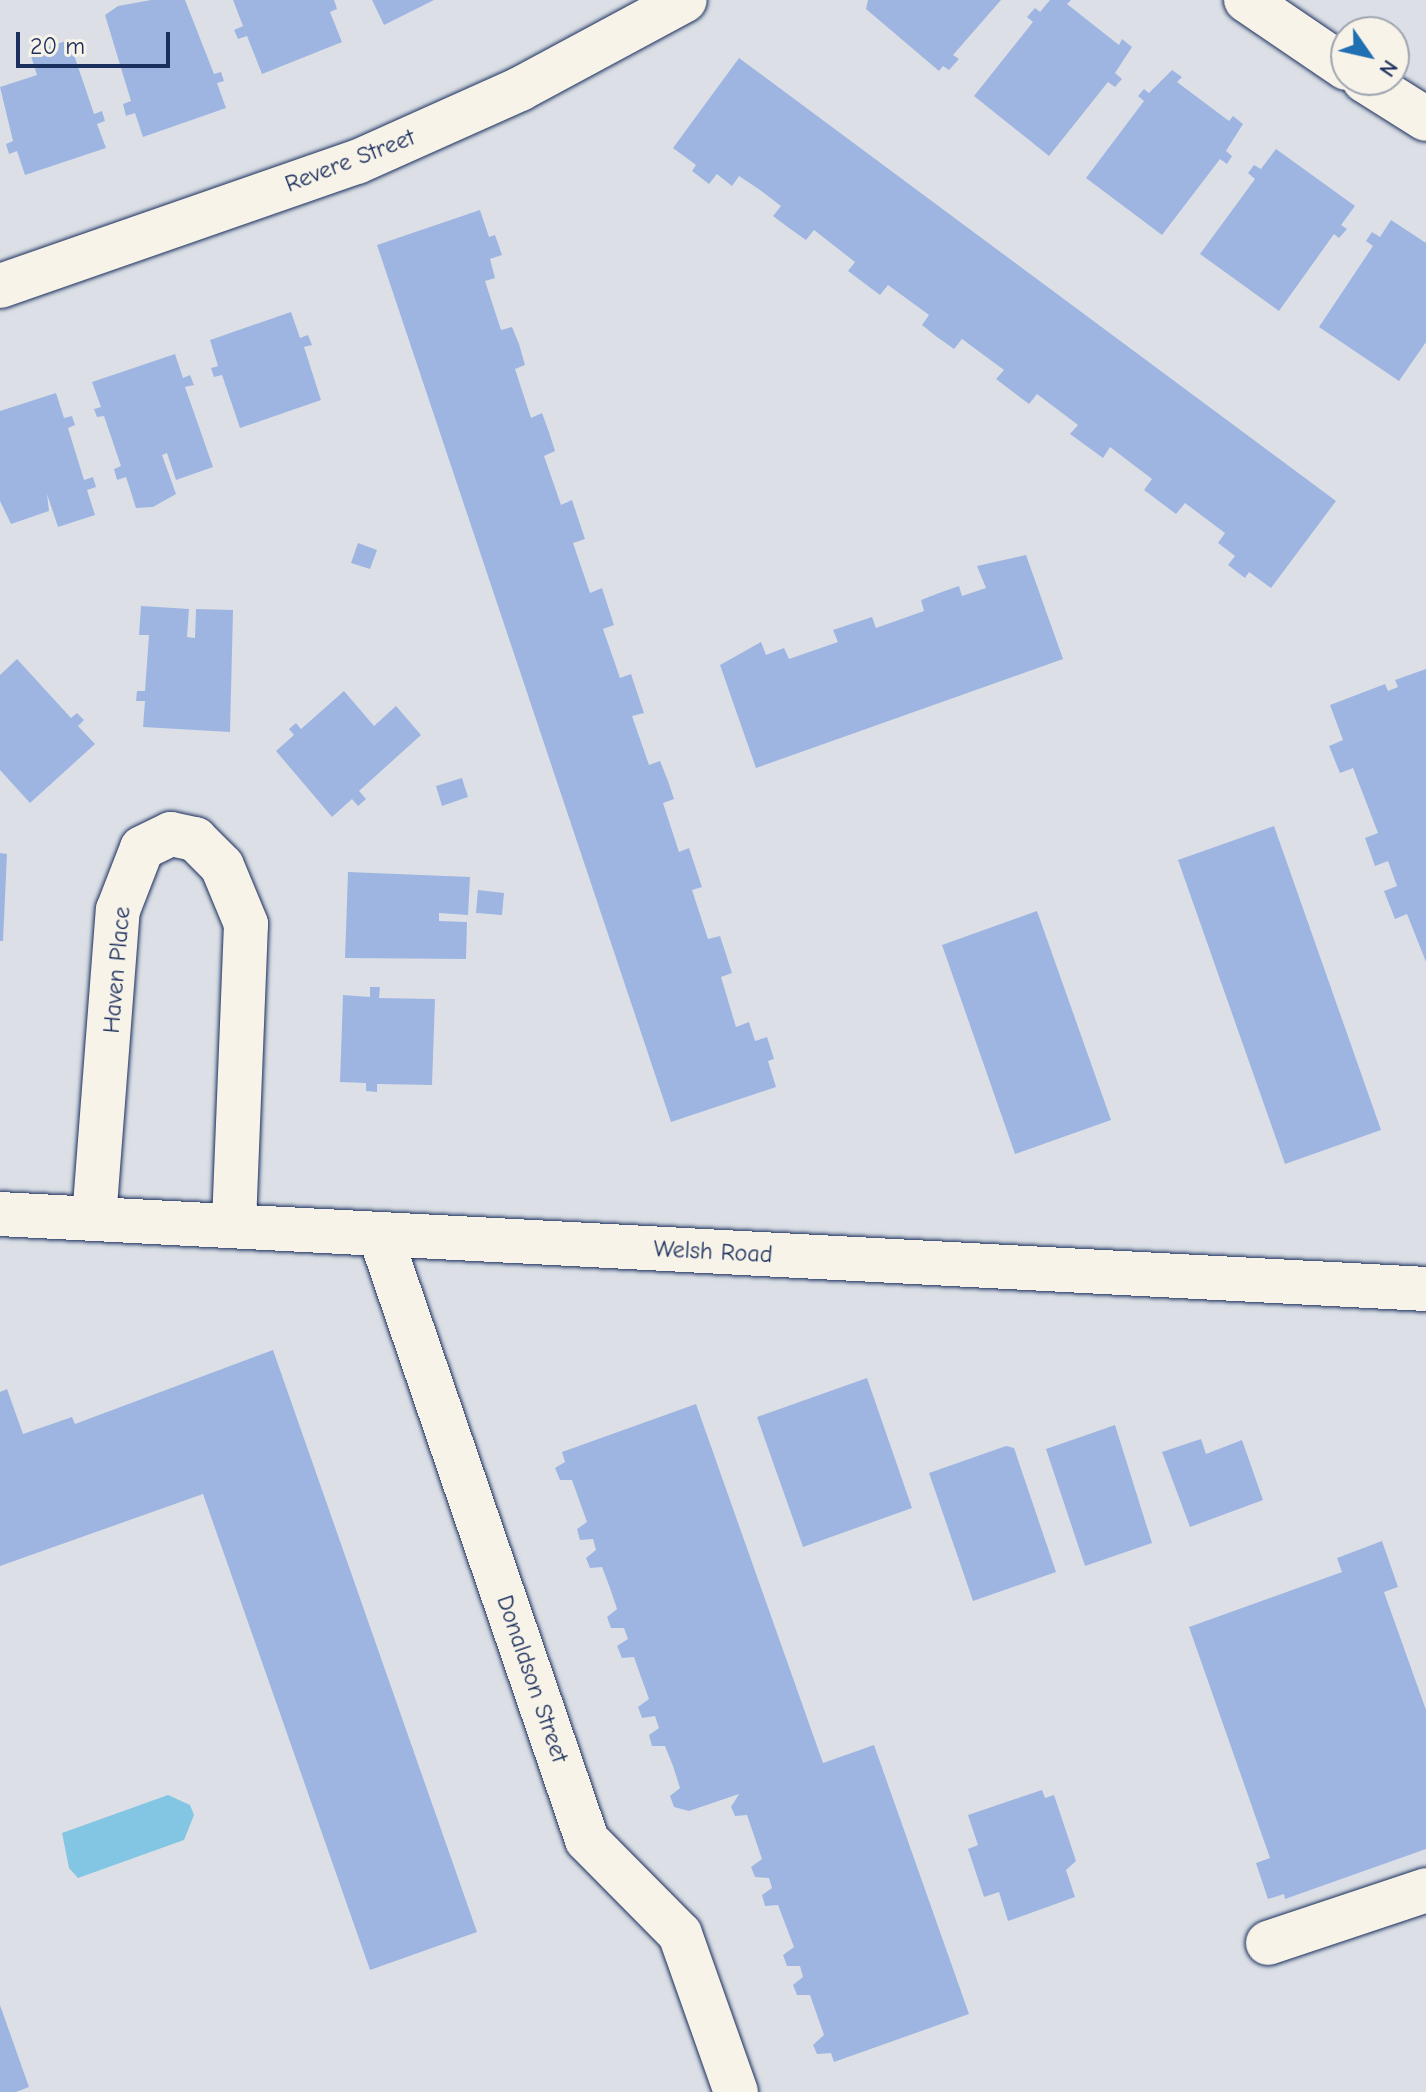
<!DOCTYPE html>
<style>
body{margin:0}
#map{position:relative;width:1426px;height:2092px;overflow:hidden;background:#dce0e6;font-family:"Comic Neue",sans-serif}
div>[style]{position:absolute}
.water>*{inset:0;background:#83c6e4}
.building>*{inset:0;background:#9eb5e2}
.roads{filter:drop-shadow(0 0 2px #1b2f5e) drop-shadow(0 0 2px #1b2f5e)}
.street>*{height:44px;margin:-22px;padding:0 22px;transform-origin:22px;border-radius:22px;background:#f7f3e8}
.secondary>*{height:44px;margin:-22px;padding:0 22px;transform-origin:22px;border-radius:22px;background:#f7f3e8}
span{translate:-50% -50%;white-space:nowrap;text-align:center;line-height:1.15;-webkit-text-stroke:7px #f7f3e8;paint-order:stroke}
.street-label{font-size:24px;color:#1b2f5e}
.north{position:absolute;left:1330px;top:16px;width:80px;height:80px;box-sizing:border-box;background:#f7f3e8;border:2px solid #9fa5b1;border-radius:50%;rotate:124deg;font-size:22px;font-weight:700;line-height:32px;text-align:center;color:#1b2f5e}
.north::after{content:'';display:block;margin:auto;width:28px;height:36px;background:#1f6fb2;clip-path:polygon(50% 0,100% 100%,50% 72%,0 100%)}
.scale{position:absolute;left:16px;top:32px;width:154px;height:36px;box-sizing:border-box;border:4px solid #1b2f5e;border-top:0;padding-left:10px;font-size:24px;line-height:28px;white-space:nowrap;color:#1b2f5e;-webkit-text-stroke:6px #f7f3e8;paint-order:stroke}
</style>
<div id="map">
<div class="water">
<i style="clip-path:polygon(168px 1795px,190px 1805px,194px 1815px,184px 1840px,78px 1878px,69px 1868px,62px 1833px)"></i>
</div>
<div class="building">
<i style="clip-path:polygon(151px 0,185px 0,214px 74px,221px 72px,224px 81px,217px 83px,226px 108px,143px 137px,135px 113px,126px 116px,123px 104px,131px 101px,105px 15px,118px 6px)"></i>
<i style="clip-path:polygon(233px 0,334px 0,337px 9px,330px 12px,342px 42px,262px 74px,247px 36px,238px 39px,234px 30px,243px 26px)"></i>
<i style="clip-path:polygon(372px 0,434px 0,384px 25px)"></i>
<i style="clip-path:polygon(868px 0,1001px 0,953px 55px,959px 59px,949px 70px,943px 66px,939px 71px,866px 9px)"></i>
<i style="clip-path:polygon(1050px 0,1071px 0,1067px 4px,1119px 45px,1122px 39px,1132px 47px,1115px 73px,1122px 79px,1115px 87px,1108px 82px,1049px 156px,974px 96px,1033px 22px,1027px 17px,1035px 8px,1040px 12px)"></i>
<i style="clip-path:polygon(69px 40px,94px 114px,102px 111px,105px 121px,97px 124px,106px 148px,25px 175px,17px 151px,9px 154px,6px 144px,13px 141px,0 87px,37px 75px,30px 53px)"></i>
<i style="clip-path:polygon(739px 58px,1336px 501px,1271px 588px,1249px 572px,1245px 578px,1228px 565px,1235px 556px,1218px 543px,1225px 533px,1185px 503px,1176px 514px,1144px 490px,1152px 479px,1110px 447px,1103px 458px,1070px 434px,1078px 425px,1037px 394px,1029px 404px,996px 379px,1004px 370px,962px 339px,954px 349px,937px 337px,922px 325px,929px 315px,888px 285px,880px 295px,848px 271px,855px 262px,814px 230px,806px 240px,789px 228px,773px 216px,781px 206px,760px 190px,739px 176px,732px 186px,717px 174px,709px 184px,692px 171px,696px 165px,673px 148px)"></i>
<i style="clip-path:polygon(1172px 70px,1182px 77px,1177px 82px,1229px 121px,1233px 116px,1243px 124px,1226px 151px,1232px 156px,1227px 164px,1220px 159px,1162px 235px,1086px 178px,1144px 101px,1138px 96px,1144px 89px,1149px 93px)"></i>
<i style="clip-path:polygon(1276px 149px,1355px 206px,1341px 225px,1347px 229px,1339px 238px,1334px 234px,1279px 311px,1200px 254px,1255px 179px,1248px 173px,1254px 165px,1261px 169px)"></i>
<i style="clip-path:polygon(480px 210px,489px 237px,495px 235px,502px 255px,490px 259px,495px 278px,485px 281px,501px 330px,512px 327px,519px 344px,525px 365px,515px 369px,531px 418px,542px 413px,549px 432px,555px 451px,544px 456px,561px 505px,572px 500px,585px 539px,573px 543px,590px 593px,602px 588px,614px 625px,603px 629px,620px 678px,631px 674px,644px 713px,632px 716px,649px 765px,660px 761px,668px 781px,674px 799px,663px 803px,679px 852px,689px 848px,702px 887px,692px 890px,708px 939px,720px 936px,732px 973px,721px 977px,736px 1027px,749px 1022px,755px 1041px,767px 1037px,774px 1059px,768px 1061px,776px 1087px,671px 1122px,377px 245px)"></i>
<i style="clip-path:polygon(1391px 220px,1426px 243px,1426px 342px,1399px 381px,1319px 327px,1373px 246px,1366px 241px,1372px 232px,1380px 237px)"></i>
<i style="clip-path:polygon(291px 312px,300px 338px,308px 335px,312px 345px,304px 347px,321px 400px,240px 428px,222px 375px,214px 377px,211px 368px,218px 366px,210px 340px)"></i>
<i style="clip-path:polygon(175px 354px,183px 378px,190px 375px,194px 385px,185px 387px,213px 467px,176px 480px,167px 453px,162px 455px,176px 494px,153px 507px,136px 508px,126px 477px,117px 480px,114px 469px,121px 466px,104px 416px,97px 417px,94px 409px,101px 407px,92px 382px)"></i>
<i style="clip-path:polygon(56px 393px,64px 418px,72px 416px,75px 425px,68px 428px,84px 480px,93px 477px,96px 487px,87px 490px,95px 515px,58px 527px,47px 494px,49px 511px,11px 524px,0 501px,0 411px)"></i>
<i style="clip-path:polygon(358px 543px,377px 550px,370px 569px,351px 563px)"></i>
<i style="clip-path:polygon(1026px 555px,1063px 659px,756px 768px,720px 665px,761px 642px,766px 655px,784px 648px,789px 659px,838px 642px,833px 630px,872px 617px,876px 628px,924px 611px,921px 600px,939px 593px,959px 586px,962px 596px,986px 588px,977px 566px)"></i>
<i style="clip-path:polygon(141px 606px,189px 609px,187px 637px,195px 638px,196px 609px,233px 610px,230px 732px,143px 727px,145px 701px,136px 701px,137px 691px,145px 691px,149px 635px,139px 635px)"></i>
<i style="clip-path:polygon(17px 659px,71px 718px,77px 713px,84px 720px,78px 726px,95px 744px,30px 803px,0 770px,0 675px)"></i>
<i style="clip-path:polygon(1426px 669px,1426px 962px,1407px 914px,1395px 919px,1384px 891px,1397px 886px,1388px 861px,1375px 866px,1365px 838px,1378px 833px,1353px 768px,1340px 773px,1329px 746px,1343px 740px,1330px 705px,1385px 684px,1388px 691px,1398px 687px,1395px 680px)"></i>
<i style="clip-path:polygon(344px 691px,374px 726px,396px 706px,421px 735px,359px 791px,366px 799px,358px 806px,352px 799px,332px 817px,276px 751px,294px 735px,289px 729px,296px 723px,301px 729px)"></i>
<i style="clip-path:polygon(462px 778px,468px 797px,442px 806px,436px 786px)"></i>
<i style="clip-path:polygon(1274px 826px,1381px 1130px,1285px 1164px,1178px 860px)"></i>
<i style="clip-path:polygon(0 853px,7px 854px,3px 941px,0 941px)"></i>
<i style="clip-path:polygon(348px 872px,470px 877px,468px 915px,439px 913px,439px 921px,467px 922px,466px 959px,345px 958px)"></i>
<i style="clip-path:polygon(478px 890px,504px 893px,502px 915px,476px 913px)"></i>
<i style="clip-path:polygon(1037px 911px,1111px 1120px,1015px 1154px,942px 945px)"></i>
<i style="clip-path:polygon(370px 987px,380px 987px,379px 998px,435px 999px,432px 1085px,377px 1084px,377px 1092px,366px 1091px,366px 1083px,340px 1082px,343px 995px,370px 997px)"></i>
<i style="clip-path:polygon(273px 1350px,477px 1932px,370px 1970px,203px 1494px,0 1566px,0 1392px,7px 1389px,23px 1434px,72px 1417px,75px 1424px)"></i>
<i style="clip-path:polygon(867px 1378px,912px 1508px,803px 1547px,757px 1417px)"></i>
<i style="clip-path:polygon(696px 1404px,823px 1763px,874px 1745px,969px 2014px,834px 2062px,831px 2053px,817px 2054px,813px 2045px,824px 2035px,810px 1995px,797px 1995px,793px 1985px,803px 1977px,800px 1966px,787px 1966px,783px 1955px,794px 1947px,778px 1905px,765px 1906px,762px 1895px,772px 1888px,769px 1878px,755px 1877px,751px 1867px,762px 1859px,747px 1815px,735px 1816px,731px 1807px,739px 1794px,689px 1811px,674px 1807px,670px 1796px,680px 1788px,673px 1766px,665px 1746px,652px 1746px,649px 1735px,659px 1728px,655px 1716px,642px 1718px,638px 1707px,649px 1699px,641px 1677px,634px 1657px,622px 1658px,617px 1646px,628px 1639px,624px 1628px,611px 1628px,607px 1617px,617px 1609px,610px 1588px,602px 1567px,590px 1568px,586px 1558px,596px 1550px,593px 1539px,580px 1540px,577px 1529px,587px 1522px,572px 1480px,560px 1480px,555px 1468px,565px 1462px,562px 1452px)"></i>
<i style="clip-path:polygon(1115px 1425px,1152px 1543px,1085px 1566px,1046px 1449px)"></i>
<i style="clip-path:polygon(1201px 1439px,1206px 1454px,1242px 1440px,1263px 1500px,1190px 1527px,1162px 1452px)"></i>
<i style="clip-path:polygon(1006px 1446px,1014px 1448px,1056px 1572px,973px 1601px,929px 1473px)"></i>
<i style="clip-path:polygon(1382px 1541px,1398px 1587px,1384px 1592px,1426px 1710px,1426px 1849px,1285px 1899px,1284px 1894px,1268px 1899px,1256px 1863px,1270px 1858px,1189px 1627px,1342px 1572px,1337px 1558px)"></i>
<i style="clip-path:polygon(1042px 1790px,1045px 1798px,1054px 1795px,1076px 1861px,1066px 1870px,1075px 1897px,1008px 1921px,999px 1892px,984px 1897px,968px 1849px,978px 1845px,968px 1815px)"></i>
<i style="clip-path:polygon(0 2005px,29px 2087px,16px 2092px,0 2092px)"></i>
</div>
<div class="roads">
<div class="street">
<i style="left:1246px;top:0;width:121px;rotate:34.2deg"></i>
<i style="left:1364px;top:80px;width:73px;rotate:32.2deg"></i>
<i style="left:0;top:286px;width:378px;rotate:-19.2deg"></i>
<i style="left:357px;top:162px;width:179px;rotate:-24.1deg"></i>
<i style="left:520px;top:89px;width:187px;rotate:-28.3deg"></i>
<i style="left:94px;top:1219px;width:310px;rotate:-85.6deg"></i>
<i style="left:118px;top:910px;width:66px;rotate:-68.8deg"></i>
<i style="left:142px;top:848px;width:32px;rotate:-26deg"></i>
<i style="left:171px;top:834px;width:25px;rotate:12deg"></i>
<i style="left:195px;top:839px;width:38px;rotate:45deg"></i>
<i style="left:222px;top:866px;width:63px;rotate:67.5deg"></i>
<i style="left:246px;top:924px;width:301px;rotate:92.3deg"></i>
<i style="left:380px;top:1235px;width:639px;rotate:71.11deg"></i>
<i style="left:587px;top:1840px;width:132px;rotate:45.3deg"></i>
<i style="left:680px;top:1934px;width:168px;rotate:70.5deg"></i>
<i style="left:1268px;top:1943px;width:167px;rotate:-18.5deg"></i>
</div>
<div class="secondary">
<i style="left:0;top:1214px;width:1428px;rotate:3.01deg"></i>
</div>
</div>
<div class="street-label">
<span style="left:350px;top:161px;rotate:-21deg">Revere Street</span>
<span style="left:117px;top:970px;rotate:-85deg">Haven Place</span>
<span style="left:713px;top:1252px;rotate:3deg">Welsh Road</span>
<span style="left:532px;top:1679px;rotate:71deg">Donaldson Street</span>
</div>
<div class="north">N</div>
<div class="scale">20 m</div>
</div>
